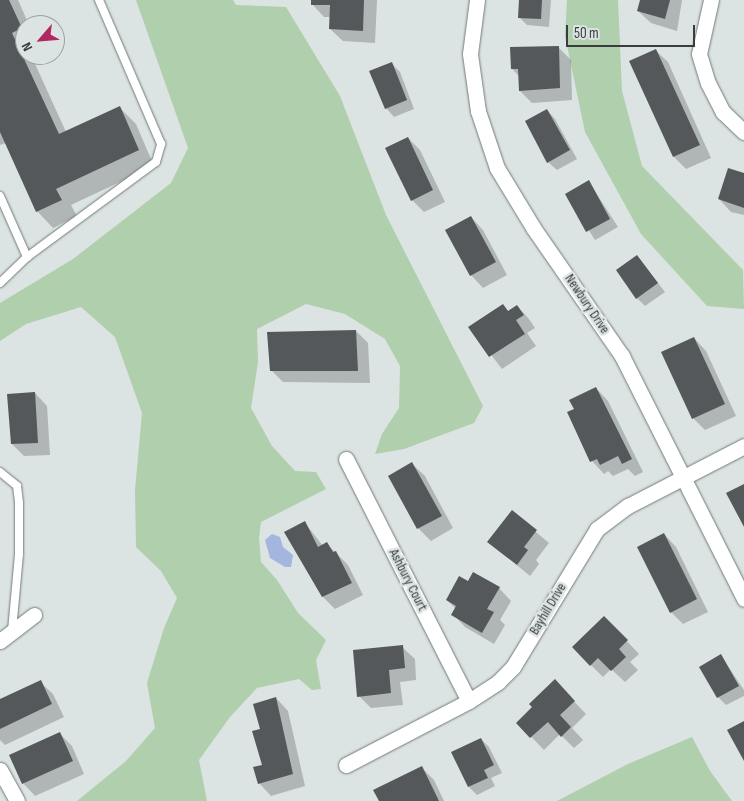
<!DOCTYPE html>
<style>
body{margin:0}
#map{position:relative;width:744px;height:801px;overflow:hidden;background:#dce3e3;font-family:"Sofia Sans Condensed",sans-serif}
div>[style]{position:absolute}
.green>*{inset:0;background:#afcfad}
.water>*{inset:0;background:#a4b6e0}
.shadow>*{inset:0;background:#0003}
.building>*{inset:0;background:#54585b}
.roads{filter:drop-shadow(0 0 1px #727979) drop-shadow(0 0 1px #727979)}
.lane>*{height:8px;margin:-4px;padding:0 4px;transform-origin:4px;border-radius:4px;background:#fff}
.street>*{height:15px;margin:-7.5px;padding:0 7.5px;transform-origin:7.5px;border-radius:7.5px;background:#fff}
span{translate:-50% -50%;white-space:nowrap;text-align:center;line-height:1.15;-webkit-text-stroke:5px #dce3e3;paint-order:stroke}
.street-label{font-size:14px;color:#3a3d3d}
.north{position:absolute;left:15px;top:15px;width:50px;height:50px;box-sizing:border-box;background:#dce3e3;border:1px solid #9ba1a1;border-radius:50%;rotate:243deg;font-size:14px;font-weight:700;line-height:20px;text-align:center;color:#3a3d3d}
.north::after{content:'';display:block;margin:auto;width:18px;height:22px;background:#b22662;clip-path:polygon(50% 0,100% 100%,50% 72%,0 100%)}
.scale{position:absolute;left:566px;top:25px;width:129px;height:22px;box-sizing:border-box;border:2px solid #3a3d3d;border-top:0;padding-left:6px;font-size:15px;line-height:18px;white-space:nowrap;color:#3a3d3d;-webkit-text-stroke:4px #dce3e3;paint-order:stroke}
</style>
<div id="map">
<div class="green">
<i style="clip-path:polygon(136px 0,233px 0,236px 5px,286px 7px,340px 96px,386px 215px,483px 406px,474px 423px,404px 449px,375px 454px,382px 434px,399px 408px,400px 366px,385px 339px,345px 314px,306px 304px,257px 329px,258px 362px,251px 408px,272px 446px,295px 471px,316px 472px,326px 489px,261px 522px,259px 538px,261px 562px,277px 580px,298px 613px,326px 640px,316px 660px,321px 689px,312px 690px,299px 679px,257px 688px,230px 717px,199px 760px,207px 801px,77px 801px,126px 761px,155px 728px,147px 683px,164px 628px,177px 598px,161px 571px,136px 547px,135px 490px,142px 413px,115px 337px,81px 307px,26px 324px,0 341px,0 303px,73px 259px,171px 183px,188px 148px)"></i>
<i style="clip-path:polygon(567px 0,618px 0,622px 91px,642px 166px,743px 270px,744px 309px,707px 306px,641px 234px,585px 132px,565px 36px)"></i>
<i style="clip-path:polygon(692px 737px,710px 771px,732px 801px,557px 801px,628px 764px)"></i>
</div>
<div class="water">
<i style="clip-path:polygon(272px 534px,280px 537px,283px 547px,293px 555px,291px 567px,285px 567px,270px 558px,265px 540px)"></i>
</div>
<div class="shadow">
<i style="clip-path:polygon(0 0,18px 0,29px 25px,25px 25px,25px 55px,31px 55px,66px 132px,119px 107px,136px 124px,154px 166px,71px 205px,77px 216px,53px 228px,37px 211px,6px 143px,0 145px)"></i>
<i style="clip-path:polygon(312px 0,377px 0,375px 43px,343px 41px,330px 29px,331px 17px,324px 17px,312px 4px)"></i>
<i style="clip-path:polygon(520px 0,551px 0,549px 27px,527px 25px,519px 17px)"></i>
<i style="clip-path:polygon(641px 0,682px 0,677px 31px,651px 23px,638px 11px)"></i>
<i style="clip-path:polygon(558px 47px,571px 60px,572px 100px,532px 103px,520px 91px,519px 76px,512px 69px)"></i>
<i style="clip-path:polygon(655px 50px,668px 62px,711px 158px,686px 169px,674px 157px,630px 61px)"></i>
<i style="clip-path:polygon(392px 64px,400px 72px,414px 109px,394px 117px,386px 108px)"></i>
<i style="clip-path:polygon(547px 110px,555px 119px,577px 159px,557px 170px,548px 162px)"></i>
<i style="clip-path:polygon(408px 138px,420px 150px,445px 202px,424px 212px,412px 200px)"></i>
<i style="clip-path:polygon(744px 174px,744px 215px,731px 212px,719px 199px)"></i>
<i style="clip-path:polygon(589px 182px,618px 227px,595px 240px,566px 195px)"></i>
<i style="clip-path:polygon(471px 217px,483px 230px,507px 275px,483px 288px,471px 275px)"></i>
<i style="clip-path:polygon(637px 256px,665px 292px,645px 306px,637px 298px)"></i>
<i style="clip-path:polygon(503px 306px,509px 312px,517px 306px,529px 319px,535px 328px,527px 333px,536px 346px,502px 369px,470px 327px)"></i>
<i style="clip-path:polygon(356px 331px,368px 343px,370px 383px,283px 382px,271px 370px)"></i>
<i style="clip-path:polygon(694px 338px,706px 351px,736px 416px,705px 430px,693px 418px)"></i>
<i style="clip-path:polygon(596px 388px,608px 401px,643px 472px,635px 476px,628px 469px,613px 476px,608px 471px,604px 474px,592px 461px)"></i>
<i style="clip-path:polygon(35px 393px,47px 406px,50px 455px,24px 456px,12px 444px)"></i>
<i style="clip-path:polygon(412px 464px,425px 476px,453px 528px,431px 541px,418px 528px,390px 476px)"></i>
<i style="clip-path:polygon(512px 512px,549px 543px,536px 560px,539px 564px,530px 576px,489px 542px)"></i>
<i style="clip-path:polygon(305px 523px,323px 546px,327px 544px,348px 565px,363px 595px,335px 609px,323px 597px,285px 532px)"></i>
<i style="clip-path:polygon(664px 534px,676px 547px,708px 612px,683px 624px,671px 612px)"></i>
<i style="clip-path:polygon(468px 583px,499px 588px,511px 601px,500px 620px,505px 625px,494px 644px,465px 627px,453px 614px,456px 609px,447px 600px)"></i>
<i style="clip-path:polygon(604px 617px,639px 654px,630px 662px,638px 670px,625px 682px,611px 669px,603px 677px,573px 647px)"></i>
<i style="clip-path:polygon(402px 647px,415px 659px,416px 680px,400px 682px,403px 705px,371px 708px,359px 696px)"></i>
<i style="clip-path:polygon(721px 656px,744px 690px,744px 696px,726px 705px,718px 697px)"></i>
<i style="clip-path:polygon(40px 682px,53px 694px,64px 717px,5px 745px,0 740px,0 701px)"></i>
<i style="clip-path:polygon(567px 694px,586px 714px,572px 728px,583px 740px,574px 748px,560px 734px,544px 750px,518px 723px,534px 707px)"></i>
<i style="clip-path:polygon(276px 698px,288px 711px,305px 786px,271px 796px,259px 783px,264px 765px,261px 729px)"></i>
<i style="clip-path:polygon(59px 733px,72px 746px,84px 774px,35px 796px,23px 783px)"></i>
<i style="clip-path:polygon(481px 739px,489px 747px,502px 773px,491px 778px,495px 786px,477px 795px,469px 787px,453px 753px)"></i>
<i style="clip-path:polygon(422px 768px,434px 780px,444px 801px,380px 801px)"></i>
</div>
<div class="building">
<i style="clip-path:polygon(0 0,9px 0,22px 28px,12px 33px,59px 134px,120px 106px,139px 150px,56px 189px,62px 200px,36px 212px,0 132px)"></i>
<i style="clip-path:polygon(311px 0,364px 0,363px 31px,329px 29px,330px 5px,311px 5px)"></i>
<i style="clip-path:polygon(519px 0,542px 0,541px 19px,518px 18px)"></i>
<i style="clip-path:polygon(640px 0,670px 0,665px 19px,637px 11px)"></i>
<i style="clip-path:polygon(559px 46px,560px 88px,519px 91px,518px 69px,511px 69px,510px 47px)"></i>
<i style="clip-path:polygon(656px 49px,700px 145px,673px 157px,629px 61px)"></i>
<i style="clip-path:polygon(392px 62px,407px 100px,385px 109px,369px 71px)"></i>
<i style="clip-path:polygon(547px 109px,570px 150px,547px 163px,525px 121px)"></i>
<i style="clip-path:polygon(408px 137px,433px 190px,411px 201px,385px 148px)"></i>
<i style="clip-path:polygon(728px 168px,744px 173px,744px 208px,718px 199px)"></i>
<i style="clip-path:polygon(589px 180px,610px 219px,586px 232px,565px 194px)"></i>
<i style="clip-path:polygon(471px 216px,496px 262px,470px 276px,445px 230px)"></i>
<i style="clip-path:polygon(637px 255px,658px 283px,636px 299px,616px 270px)"></i>
<i style="clip-path:polygon(503px 304px,508px 311px,517px 305px,524px 315px,516px 320px,525px 334px,489px 357px,468px 327px)"></i>
<i style="clip-path:polygon(356px 330px,358px 371px,270px 371px,267px 332px)"></i>
<i style="clip-path:polygon(694px 337px,725px 404px,692px 419px,661px 352px)"></i>
<i style="clip-path:polygon(596px 387px,632px 459px,622px 464px,618px 456px,600px 465px,597px 459px,590px 462px,567px 412px,574px 409px,569px 400px)"></i>
<i style="clip-path:polygon(35px 392px,38px 443px,11px 444px,7px 394px)"></i>
<i style="clip-path:polygon(412px 462px,442px 516px,417px 529px,388px 476px)"></i>
<i style="clip-path:polygon(744px 484px,744px 527px,726px 493px)"></i>
<i style="clip-path:polygon(512px 510px,537px 530px,524px 547px,528px 550px,517px 565px,487px 542px)"></i>
<i style="clip-path:polygon(305px 521px,318px 547px,327px 542px,333px 552px,336px 551px,352px 583px,322px 597px,284px 532px)"></i>
<i style="clip-path:polygon(664px 533px,697px 599px,670px 613px,637px 547px)"></i>
<i style="clip-path:polygon(473px 572px,500px 587px,487px 609px,494px 612px,482px 633px,451px 615px,456px 606px,446px 600px,459px 576px,468px 581px)"></i>
<i style="clip-path:polygon(604px 616px,628px 640px,619px 649px,626px 657px,611px 671px,598px 658px,590px 666px,572px 647px)"></i>
<i style="clip-path:polygon(403px 645px,405px 668px,389px 670px,391px 693px,357px 697px,353px 650px)"></i>
<i style="clip-path:polygon(721px 654px,739px 686px,717px 698px,699px 667px)"></i>
<i style="clip-path:polygon(555px 679px,575px 701px,560px 715px,571px 727px,561px 737px,548px 722px,530px 738px,516px 723px,532px 707px,529px 704px)"></i>
<i style="clip-path:polygon(41px 680px,52px 704px,0 729px,0 699px)"></i>
<i style="clip-path:polygon(276px 697px,293px 774px,258px 784px,253px 767px,262px 765px,252px 731px,260px 729px,253px 704px)"></i>
<i style="clip-path:polygon(744px 721px,744px 761px,727px 730px)"></i>
<i style="clip-path:polygon(60px 732px,73px 761px,22px 784px,9px 755px)"></i>
<i style="clip-path:polygon(481px 738px,494px 765px,484px 770px,488px 778px,468px 787px,451px 752px)"></i>
<i style="clip-path:polygon(422px 766px,439px 801px,379px 801px,373px 790px)"></i>
</div>
<div class="roads">
<div class="lane">
<i style="left:0;top:196px;width:67px;rotate:66.1deg"></i>
<i style="left:0;top:283px;width:37px;rotate:-44deg"></i>
<i style="left:27px;top:257px;width:160px;rotate:-36.4deg"></i>
<i style="left:156px;top:162px;width:19px;rotate:-74deg"></i>
<i style="left:161px;top:144px;width:157px;rotate:-113.3deg"></i>
<i style="left:0;top:472px;width:22px;rotate:39deg"></i>
<i style="left:17px;top:486px;width:17px;rotate:83deg"></i>
<i style="left:19px;top:503px;width:51px;rotate:90deg"></i>
<i style="left:19px;top:554px;width:77px;rotate:95.2deg"></i>
</div>
<div class="street">
<i style="left:477px;top:0;width:54px;rotate:97.4deg"></i>
<i style="left:470px;top:54px;width:58px;rotate:82deg"></i>
<i style="left:478px;top:111px;width:60px;rotate:71.6deg"></i>
<i style="left:497px;top:168px;width:71px;rotate:58.8deg"></i>
<i style="left:534px;top:229px;width:155px;rotate:55.3deg"></i>
<i style="left:622px;top:356px;width:272px;rotate:63.3deg"></i>
<i style="left:711px;top:0;width:55px;rotate:102.5deg"></i>
<i style="left:699px;top:54px;width:30px;rotate:73deg"></i>
<i style="left:708px;top:83px;width:33px;rotate:63deg"></i>
<i style="left:723px;top:112px;width:29px;rotate:44deg"></i>
<i style="left:346px;top:459px;width:271px;rotate:63.1deg"></i>
<i style="left:0;top:641px;width:43px;rotate:-37.4deg"></i>
<i style="left:346px;top:765px;width:139px;rotate:-27.5deg"></i>
<i style="left:469px;top:701px;width:35px;rotate:-33deg"></i>
<i style="left:498px;top:682px;width:21px;rotate:-45deg"></i>
<i style="left:513px;top:667px;width:162px;rotate:-58.7deg"></i>
<i style="left:597px;top:529px;width:39px;rotate:-37deg"></i>
<i style="left:628px;top:506px;width:131px;rotate:-27.3deg"></i>
<i style="left:0;top:770px;width:35px;rotate:61deg"></i>
</div>
</div>
<div class="street-label">
<span style="left:587px;top:304px;rotate:56deg">Newbury Drive</span>
<span style="left:408px;top:580px;rotate:63deg">Ashbury Court</span>
<span style="left:548px;top:609px;rotate:-59deg">Bayhill Drive</span>
</div>
<div class="north">N</div>
<div class="scale">50 m</div>
</div>
